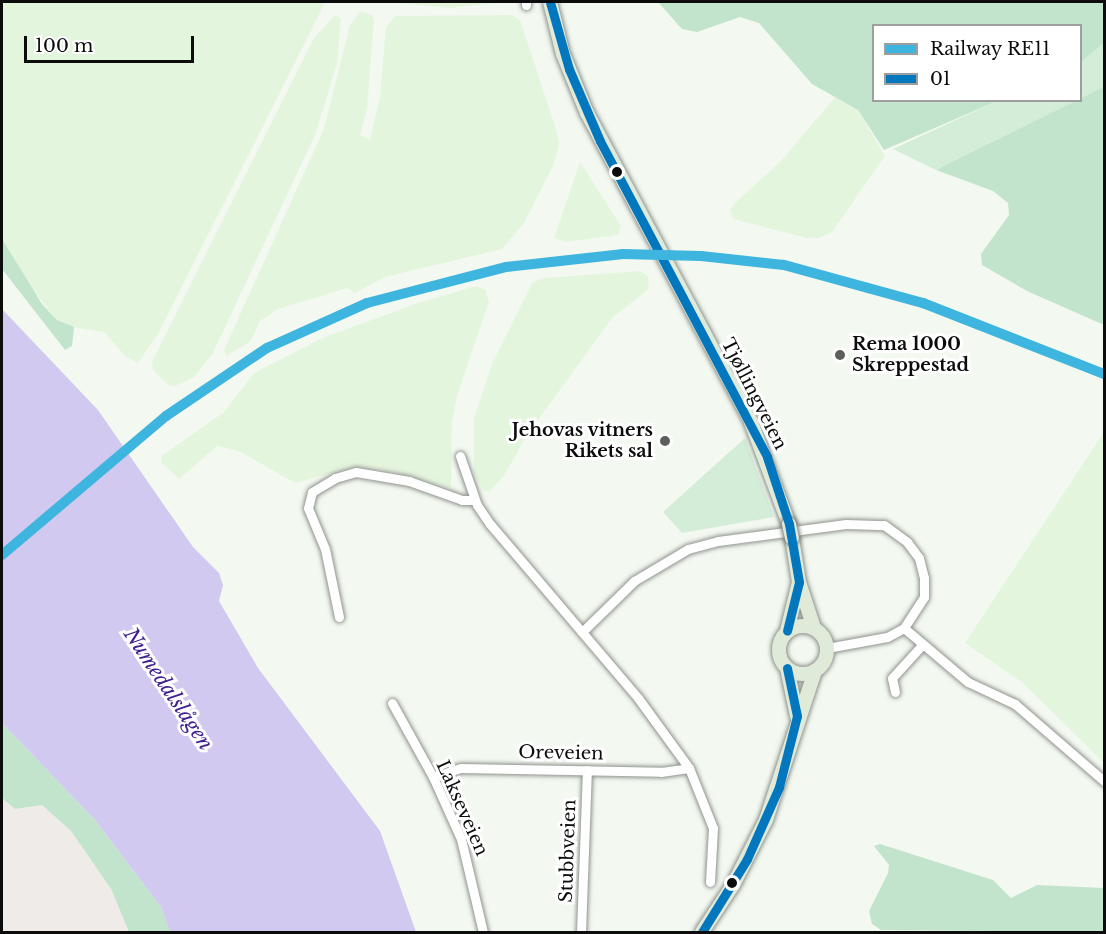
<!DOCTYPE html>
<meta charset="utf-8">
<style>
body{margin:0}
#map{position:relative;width:1106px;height:934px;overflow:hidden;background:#f3f9f0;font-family:"Libre Baskerville",serif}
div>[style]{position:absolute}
.industrial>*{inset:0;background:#eeebe9}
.farmland>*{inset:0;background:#e4f5de}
.green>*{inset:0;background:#d3edd9}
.forest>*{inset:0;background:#c2e4cd}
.water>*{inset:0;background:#d1c9f0}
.pier>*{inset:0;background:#f3f9f0}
.roads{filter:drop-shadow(0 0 2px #90938f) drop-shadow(0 0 2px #90938f)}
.minor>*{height:9px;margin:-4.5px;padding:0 4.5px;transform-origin:4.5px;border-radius:4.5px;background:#fdfefd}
.primary>*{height:14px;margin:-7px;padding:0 7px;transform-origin:7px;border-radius:7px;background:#dfead9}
.primary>.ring{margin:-7px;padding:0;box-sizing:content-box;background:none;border:14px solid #dfead9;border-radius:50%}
.bridges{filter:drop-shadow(0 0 2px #7d807c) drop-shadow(0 0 2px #7d807c)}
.primary-bridge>*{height:14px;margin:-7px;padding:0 7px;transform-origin:7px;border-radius:7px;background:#dfead9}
.bus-1>*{height:9px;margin:-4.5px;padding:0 4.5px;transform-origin:4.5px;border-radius:4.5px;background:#0277bd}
.rail-1>*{height:10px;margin:-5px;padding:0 5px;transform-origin:5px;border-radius:5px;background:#3eb5de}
.dots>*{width:16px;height:16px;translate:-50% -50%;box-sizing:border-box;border:3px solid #fff;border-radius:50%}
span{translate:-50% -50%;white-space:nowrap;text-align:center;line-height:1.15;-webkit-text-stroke:6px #fff;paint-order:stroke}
.poi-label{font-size:18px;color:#0c0c0c;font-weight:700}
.left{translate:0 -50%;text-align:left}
.right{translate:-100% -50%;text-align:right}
.street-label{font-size:18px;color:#0c0c0c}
.water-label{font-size:20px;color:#412191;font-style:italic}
.frame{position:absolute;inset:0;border:3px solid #0c0c0c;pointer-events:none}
.legend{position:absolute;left:872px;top:24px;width:210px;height:78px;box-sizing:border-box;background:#fff;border:2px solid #9e9e9e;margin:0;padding:8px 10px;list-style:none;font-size:18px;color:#0c0c0c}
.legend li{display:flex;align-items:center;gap:12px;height:30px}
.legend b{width:30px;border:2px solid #9e9e9e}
.scale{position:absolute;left:24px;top:36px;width:170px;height:27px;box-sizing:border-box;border:3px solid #0c0c0c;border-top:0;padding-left:8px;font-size:18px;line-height:21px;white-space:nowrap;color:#0c0c0c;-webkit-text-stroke:4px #fff;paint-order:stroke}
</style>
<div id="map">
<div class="industrial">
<i style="clip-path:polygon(2px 798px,15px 809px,42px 805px,71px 831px,111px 889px,129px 932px,2px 932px)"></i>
</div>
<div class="farmland">
<i style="clip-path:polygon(2px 2px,320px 2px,324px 5px,158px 334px,138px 363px,125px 356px,104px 332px,70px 327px,57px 320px,21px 275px,2px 239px)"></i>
<i style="clip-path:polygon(389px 2px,503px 2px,450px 8px)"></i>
<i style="clip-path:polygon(360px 11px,372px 15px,374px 21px,367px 108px,360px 135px,370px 140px,380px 96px,386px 28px,395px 16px,512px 15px,520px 20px,557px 132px,559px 145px,553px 166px,524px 223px,502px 249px,385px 277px,355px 293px,347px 288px,278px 309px,260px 321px,250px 342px,226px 356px,224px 350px,324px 129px,350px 25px)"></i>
<i style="clip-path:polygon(335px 15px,341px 19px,337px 64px,315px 135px,213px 353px,194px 377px,175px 386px,168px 385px,153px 370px,152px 362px,314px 38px)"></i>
<i style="clip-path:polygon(836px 96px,858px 110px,885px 156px,832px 232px,819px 238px,807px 238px,733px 219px,730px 210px,734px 204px,781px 161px)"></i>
<i style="clip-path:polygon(580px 162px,621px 226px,618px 235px,566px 242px,554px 238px)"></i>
<i style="clip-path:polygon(640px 271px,648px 276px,649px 289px,613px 317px,527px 435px,504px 476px,489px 492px,484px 491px,474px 473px,474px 418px,492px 364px,532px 283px,543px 278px)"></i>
<i style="clip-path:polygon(477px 286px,485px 290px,489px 302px,457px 395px,452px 423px,451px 488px,377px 468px,354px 467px,295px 483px,239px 451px,217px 446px,179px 479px,161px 462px,162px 456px,224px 412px,254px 373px,325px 337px,418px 303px)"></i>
<i style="clip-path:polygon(1104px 432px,1104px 763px,1023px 683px,965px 643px)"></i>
</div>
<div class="green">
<i style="clip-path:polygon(1104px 43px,1104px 87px,1084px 99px,936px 170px,893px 149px,997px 101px,1080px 100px,1081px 62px)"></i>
<i style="clip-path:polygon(745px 438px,774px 517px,682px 533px,663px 512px)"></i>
</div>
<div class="forest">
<i style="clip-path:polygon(658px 2px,1104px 2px,1104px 43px,1081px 62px,1080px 26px,874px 26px,874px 100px,997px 101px,884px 150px,858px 110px,812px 84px,759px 23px,740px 17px,697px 32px,682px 29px)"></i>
<i style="clip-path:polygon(1104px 87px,1104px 325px,1027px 291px,982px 265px,981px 254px,1009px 215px,1008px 203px,993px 191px,936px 170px)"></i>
<i style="clip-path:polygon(2px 239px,42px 304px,57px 320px,74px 327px,72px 346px,65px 350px,2px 269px)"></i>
<i style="clip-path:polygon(2px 723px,95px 820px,161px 907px,170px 932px,129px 932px,111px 889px,71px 831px,42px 805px,15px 809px,2px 798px)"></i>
<i style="clip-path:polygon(880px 844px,993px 880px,1011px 898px,1037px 885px,1104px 888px,1104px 932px,881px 930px,872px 924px,869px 911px,888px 873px,889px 865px,874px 846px)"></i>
</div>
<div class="water">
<i style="clip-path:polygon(2px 309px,98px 410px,193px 547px,219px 573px,223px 585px,219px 601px,258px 668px,380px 831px,416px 932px,170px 932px,161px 907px,95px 820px,2px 723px)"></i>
</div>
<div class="pier">
<i style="clip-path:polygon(123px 447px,128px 453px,2px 561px,2px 550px)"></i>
</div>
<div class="roads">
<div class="minor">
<i style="left:526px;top:2px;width:3px;rotate:90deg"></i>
<i style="left:460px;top:456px;width:52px;rotate:70.9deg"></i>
<i style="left:477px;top:505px;width:23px;rotate:56deg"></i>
<i style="left:490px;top:524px;width:228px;rotate:49.6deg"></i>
<i style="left:638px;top:698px;width:87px;rotate:53.9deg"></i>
<i style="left:689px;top:768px;width:65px;rotate:68.2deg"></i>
<i style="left:713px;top:828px;width:54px;rotate:93.2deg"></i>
<i style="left:339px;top:617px;width:69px;rotate:-101.6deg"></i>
<i style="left:325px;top:549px;width:44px;rotate:-112.5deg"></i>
<i style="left:308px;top:508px;width:16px;rotate:-76deg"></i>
<i style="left:312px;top:492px;width:27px;rotate:-31deg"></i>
<i style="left:335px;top:478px;width:22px;rotate:-16deg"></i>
<i style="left:356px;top:472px;width:54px;rotate:9.6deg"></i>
<i style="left:409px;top:481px;width:56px;rotate:19.7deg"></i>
<i style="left:462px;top:500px;width:12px"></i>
<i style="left:904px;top:628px;width:84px;rotate:40.2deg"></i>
<i style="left:968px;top:682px;width:52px;rotate:25.1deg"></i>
<i style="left:1015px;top:704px;width:118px;rotate:40.9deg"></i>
<i style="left:582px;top:632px;width:73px;rotate:-44.4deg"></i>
<i style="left:634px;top:581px;width:63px;rotate:-30.7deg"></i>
<i style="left:688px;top:549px;width:31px;rotate:-15deg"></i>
<i style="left:718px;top:541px;width:129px;rotate:-7.6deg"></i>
<i style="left:846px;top:524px;width:38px;rotate:2deg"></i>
<i style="left:884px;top:525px;width:29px;rotate:36deg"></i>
<i style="left:907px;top:542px;width:20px;rotate:53deg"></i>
<i style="left:919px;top:558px;width:21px;rotate:76deg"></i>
<i style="left:924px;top:578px;width:19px;rotate:90deg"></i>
<i style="left:924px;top:597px;width:37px;rotate:123deg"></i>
<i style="left:904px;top:628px;width:19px;rotate:152deg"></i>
<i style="left:887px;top:637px;width:61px;rotate:169.6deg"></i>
<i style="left:895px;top:692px;width:14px;rotate:-102deg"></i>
<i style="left:892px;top:678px;width:45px;rotate:-47.7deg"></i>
<i style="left:392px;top:703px;width:85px;rotate:61deg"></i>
<i style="left:433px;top:777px;width:68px;rotate:65.7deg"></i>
<i style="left:461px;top:839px;width:96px;rotate:76.7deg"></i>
<i style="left:433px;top:777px;width:29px;rotate:-18deg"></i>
<i style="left:461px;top:768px;width:200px;rotate:1.1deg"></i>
<i style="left:661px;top:772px;width:28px;rotate:-8deg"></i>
<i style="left:581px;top:932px;width:162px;rotate:-87.9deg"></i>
</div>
<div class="primary">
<i style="left:550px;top:2px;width:54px;rotate:76deg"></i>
<i style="left:563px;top:54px;width:64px;rotate:67.9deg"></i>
<i style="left:587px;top:113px;width:350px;rotate:62deg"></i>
<i style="left:751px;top:422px;width:109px;rotate:69.6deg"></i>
<i style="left:792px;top:538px;width:45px;rotate:81deg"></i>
<i style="left:799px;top:582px;width:48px;rotate:71.9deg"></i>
<i class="ring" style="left:779px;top:626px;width:34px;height:34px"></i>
<i style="left:787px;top:631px;width:50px;rotate:-76.2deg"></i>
<i style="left:787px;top:668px;width:49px;rotate:78.2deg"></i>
<i style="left:702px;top:932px;width:56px;rotate:-56.6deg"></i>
<i style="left:733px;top:885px;width:73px;rotate:-63.1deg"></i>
<i style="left:766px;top:820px;width:157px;rotate:-71.8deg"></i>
</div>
</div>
<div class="bridges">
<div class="primary-bridge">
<i style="left:789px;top:524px;width:14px;rotate:78deg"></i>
</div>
</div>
<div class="bus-1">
<i style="left:550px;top:2px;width:70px;rotate:74.2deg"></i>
<i style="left:569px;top:69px;width:78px;rotate:66.7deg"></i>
<i style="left:600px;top:141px;width:357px;rotate:62.1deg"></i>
<i style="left:767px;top:457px;width:71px;rotate:71.8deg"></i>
<i style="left:789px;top:524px;width:59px;rotate:80.2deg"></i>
<i style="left:799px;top:582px;width:50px;rotate:103.8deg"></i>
<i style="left:702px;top:932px;width:86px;rotate:-58.3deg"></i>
<i style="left:747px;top:859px;width:79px;rotate:-66deg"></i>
<i style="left:779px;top:787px;width:73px;rotate:-75.8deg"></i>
<i style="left:797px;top:716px;width:49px;rotate:-101.8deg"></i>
</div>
<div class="rail-1">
<i style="left:2px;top:555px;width:215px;rotate:-40.3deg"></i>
<i style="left:166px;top:416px;width:122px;rotate:-34deg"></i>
<i style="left:267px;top:348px;width:110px;rotate:-24.2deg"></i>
<i style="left:367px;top:303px;width:144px;rotate:-14.5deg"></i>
<i style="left:506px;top:267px;width:118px;rotate:-6.3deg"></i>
<i style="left:623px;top:254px;width:78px;rotate:1.5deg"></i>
<i style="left:701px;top:256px;width:83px;rotate:6.2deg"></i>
<i style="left:784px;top:265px;width:144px;rotate:15.3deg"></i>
<i style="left:923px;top:303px;width:194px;rotate:21.4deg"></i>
</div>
<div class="dots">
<i style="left:617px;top:172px;background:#0c0c0c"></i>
<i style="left:840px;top:355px;background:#5d5f5c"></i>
<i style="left:665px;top:441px;background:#5d5f5c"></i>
<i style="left:732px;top:883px;background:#0c0c0c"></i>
</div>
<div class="poi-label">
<span class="left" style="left:852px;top:355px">Rema 1000<br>Skreppestad</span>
<span class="right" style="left:653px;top:441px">Jehovas vitners<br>Rikets sal</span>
</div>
<div class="street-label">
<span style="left:754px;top:394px;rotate:63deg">Tjøllingveien</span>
<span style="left:561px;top:753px;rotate:1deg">Oreveien</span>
<span style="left:462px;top:808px;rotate:66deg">Lakseveien</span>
<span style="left:568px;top:851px;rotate:-88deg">Stubbveien</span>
</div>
<div class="water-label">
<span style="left:168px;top:689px;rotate:56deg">Numedalslågen</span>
</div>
<div class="frame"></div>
<ul class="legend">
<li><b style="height:8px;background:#3eb5de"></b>Railway RE11</li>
<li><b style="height:8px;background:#0277bd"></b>01</li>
</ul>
<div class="scale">100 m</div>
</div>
